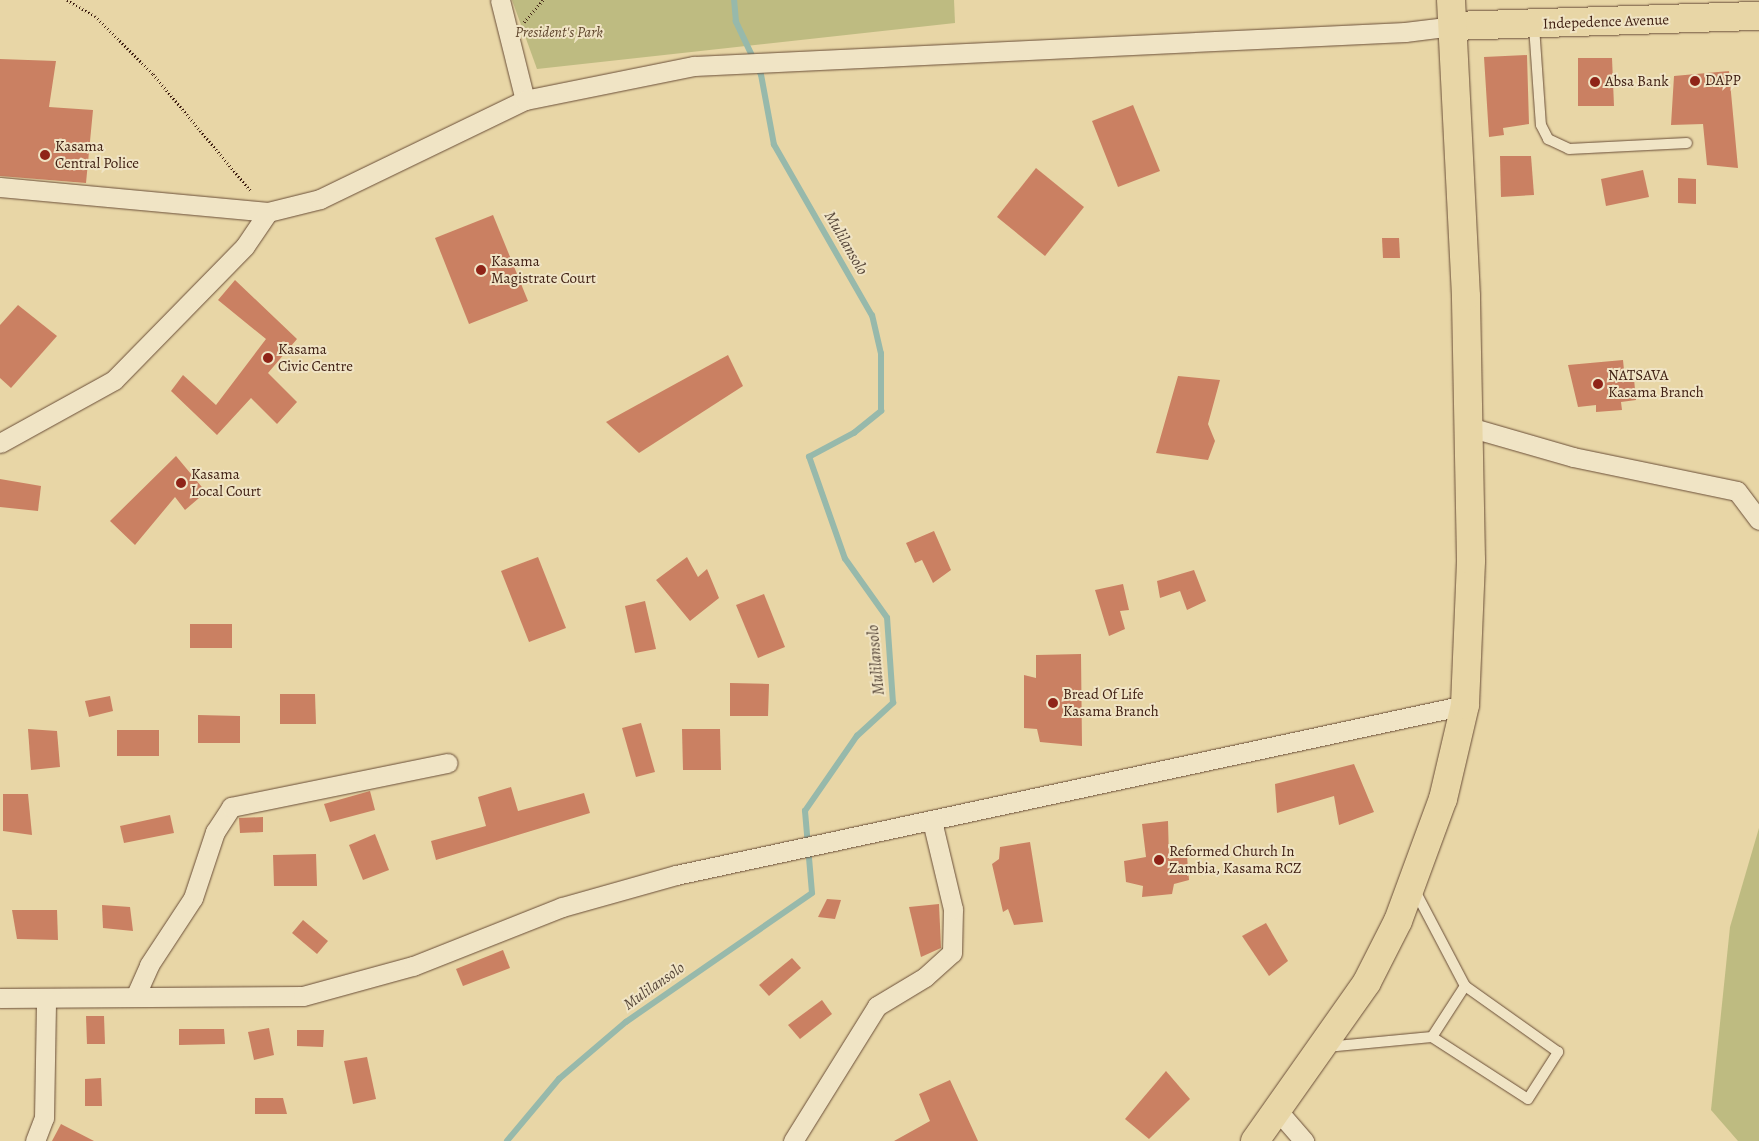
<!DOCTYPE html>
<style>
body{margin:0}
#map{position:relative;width:1759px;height:1141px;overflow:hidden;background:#e8d6a6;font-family:Alegreya,serif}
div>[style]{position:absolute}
.green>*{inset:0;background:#bebb81}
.stream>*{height:5.5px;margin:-2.75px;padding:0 2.75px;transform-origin:2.75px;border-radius:2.75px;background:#97b9ab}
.building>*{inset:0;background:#ca8062}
.path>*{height:3px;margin-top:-1.5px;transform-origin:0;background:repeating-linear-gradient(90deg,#402013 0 1px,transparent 0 3.5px)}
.roads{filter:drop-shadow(0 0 1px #6a4e38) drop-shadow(0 0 1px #6a4e38)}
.service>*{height:10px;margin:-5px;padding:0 5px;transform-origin:5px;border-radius:5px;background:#f0e4c5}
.minor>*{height:19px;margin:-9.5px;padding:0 9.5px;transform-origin:9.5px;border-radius:9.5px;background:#f0e4c5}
.primary>*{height:28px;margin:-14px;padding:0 14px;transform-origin:14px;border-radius:14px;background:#e8d6a6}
.dots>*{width:14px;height:14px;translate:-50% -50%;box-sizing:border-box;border:2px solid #f0e4c5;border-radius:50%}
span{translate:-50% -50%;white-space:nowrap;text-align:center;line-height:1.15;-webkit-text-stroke:4px #f0e4c5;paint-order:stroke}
.street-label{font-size:15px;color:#402013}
.park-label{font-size:15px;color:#60472e;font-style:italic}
.poi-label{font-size:15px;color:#402013}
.left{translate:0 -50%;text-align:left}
.water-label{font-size:16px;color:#564639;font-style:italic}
</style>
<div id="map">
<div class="green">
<i style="clip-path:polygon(512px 0,954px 0,955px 23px,537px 69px)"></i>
<i style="clip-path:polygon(1759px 828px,1759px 1141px,1738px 1141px,1711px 1110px,1730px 927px)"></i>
</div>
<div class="stream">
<i style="left:507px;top:1141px;width:81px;rotate:-50deg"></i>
<i style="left:559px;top:1079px;width:88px;rotate:-40.4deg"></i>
<i style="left:626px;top:1022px;width:226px;rotate:-34.7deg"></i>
<i style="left:812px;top:893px;width:82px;rotate:-94.9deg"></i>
<i style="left:805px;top:811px;width:91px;rotate:-55.3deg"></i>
<i style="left:857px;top:736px;width:49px;rotate:-42.5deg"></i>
<i style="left:893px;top:703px;width:85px;rotate:-94deg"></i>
<i style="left:887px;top:618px;width:72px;rotate:-125.4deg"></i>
<i style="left:845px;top:559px;width:108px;rotate:-109.4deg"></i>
<i style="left:809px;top:457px;width:51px;rotate:-28.1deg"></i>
<i style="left:854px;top:433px;width:35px;rotate:-39deg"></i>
<i style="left:881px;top:411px;width:57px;rotate:-90deg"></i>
<i style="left:881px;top:354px;width:39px;rotate:-103deg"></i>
<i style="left:872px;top:316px;width:197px;rotate:-119.8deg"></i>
<i style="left:774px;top:145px;width:71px;rotate:-100.5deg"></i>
<i style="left:761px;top:75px;width:59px;rotate:-115.3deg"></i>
<i style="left:736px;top:22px;width:22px;rotate:-95deg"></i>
</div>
<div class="building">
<i style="clip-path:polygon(1527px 55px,1529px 124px,1503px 128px,1504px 135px,1489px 137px,1484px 57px)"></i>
<i style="clip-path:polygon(1578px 58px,1612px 58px,1614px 106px,1578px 106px)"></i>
<i style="clip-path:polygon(0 59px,56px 61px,49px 107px,93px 110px,86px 183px,0 176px)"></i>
<i style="clip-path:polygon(1729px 71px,1738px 168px,1707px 165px,1703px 124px,1671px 125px,1674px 76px)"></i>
<i style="clip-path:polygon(1133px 105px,1160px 171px,1118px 187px,1092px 121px)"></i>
<i style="clip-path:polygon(1500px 156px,1531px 156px,1534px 195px,1501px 197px)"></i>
<i style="clip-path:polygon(1036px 168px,1084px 207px,1045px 256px,997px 217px)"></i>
<i style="clip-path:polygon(1643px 170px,1649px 197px,1606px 206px,1601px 179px)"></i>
<i style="clip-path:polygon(1678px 178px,1696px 179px,1696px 204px,1678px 203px)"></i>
<i style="clip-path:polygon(493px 215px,528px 301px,469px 324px,435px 238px)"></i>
<i style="clip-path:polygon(1382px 238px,1399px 238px,1400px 258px,1383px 258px)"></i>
<i style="clip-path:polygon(235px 280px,297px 339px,268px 373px,297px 402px,277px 424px,251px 398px,217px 435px,171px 391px,183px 375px,216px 405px,266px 339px,218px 300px)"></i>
<i style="clip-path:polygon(18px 305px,57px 336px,11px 388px,0 378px,0 325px)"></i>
<i style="clip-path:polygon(728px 355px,743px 386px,639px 453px,606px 422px)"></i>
<i style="clip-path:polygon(1623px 360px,1625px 380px,1634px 379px,1636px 400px,1621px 402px,1622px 410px,1596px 412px,1596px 405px,1578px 407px,1568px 365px)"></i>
<i style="clip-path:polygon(1178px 376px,1220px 380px,1208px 424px,1215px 441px,1208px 460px,1156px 453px)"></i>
<i style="clip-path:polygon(176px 456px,206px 492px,185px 510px,175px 497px,135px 545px,110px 521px)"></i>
<i style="clip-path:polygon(0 479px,41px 486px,38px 511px,0 507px)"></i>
<i style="clip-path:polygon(934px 531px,951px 570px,933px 583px,922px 560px,915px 563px,906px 543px)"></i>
<i style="clip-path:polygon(538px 557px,566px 628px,529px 642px,501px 571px)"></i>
<i style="clip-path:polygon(687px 557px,698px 577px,707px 569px,719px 598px,690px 621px,656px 580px)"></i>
<i style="clip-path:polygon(1194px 570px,1206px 601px,1187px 610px,1180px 591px,1160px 598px,1157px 581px)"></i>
<i style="clip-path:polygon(1123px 584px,1129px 610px,1120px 611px,1125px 629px,1109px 636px,1095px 590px)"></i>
<i style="clip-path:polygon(764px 594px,785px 647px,758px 658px,736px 605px)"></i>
<i style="clip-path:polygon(645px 601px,656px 649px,635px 653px,625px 606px)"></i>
<i style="clip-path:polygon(190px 624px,232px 624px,232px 648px,190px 648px)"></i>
<i style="clip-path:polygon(1081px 654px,1082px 746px,1040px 742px,1037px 729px,1024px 728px,1024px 675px,1036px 678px,1036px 655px)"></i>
<i style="clip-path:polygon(730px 683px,769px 684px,768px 716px,730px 716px)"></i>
<i style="clip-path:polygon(280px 694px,315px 694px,316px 724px,280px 724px)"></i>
<i style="clip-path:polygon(110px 696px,113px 711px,89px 717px,85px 701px)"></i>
<i style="clip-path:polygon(198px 715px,240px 716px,240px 743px,198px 743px)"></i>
<i style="clip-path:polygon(641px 723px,655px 772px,636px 777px,622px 728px)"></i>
<i style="clip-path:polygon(28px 729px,57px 731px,60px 767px,31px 770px)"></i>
<i style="clip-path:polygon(682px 729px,720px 729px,721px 770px,683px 770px)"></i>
<i style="clip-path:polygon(117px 730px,159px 730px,159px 756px,117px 756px)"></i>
<i style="clip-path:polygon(1354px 764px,1374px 812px,1339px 825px,1334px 796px,1277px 813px,1275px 784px)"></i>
<i style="clip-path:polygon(511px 787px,518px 811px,584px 793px,590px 813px,436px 860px,431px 841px,486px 826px,478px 797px)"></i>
<i style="clip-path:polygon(370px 791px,375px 810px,330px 822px,324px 804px)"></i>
<i style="clip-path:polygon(3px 794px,28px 794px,32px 835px,3px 831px)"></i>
<i style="clip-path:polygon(170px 815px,174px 833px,124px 843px,120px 826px)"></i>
<i style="clip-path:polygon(263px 817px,263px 832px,240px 833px,239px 818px)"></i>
<i style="clip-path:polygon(1168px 821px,1169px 859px,1187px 856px,1189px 880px,1174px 884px,1172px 894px,1142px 897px,1143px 886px,1126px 882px,1124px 861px,1146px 857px,1142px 824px)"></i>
<i style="clip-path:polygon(375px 834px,389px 870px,363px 880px,349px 845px)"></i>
<i style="clip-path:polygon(1030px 842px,1043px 922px,1014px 925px,1008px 909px,1003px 912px,992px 864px,999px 859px,1000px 847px)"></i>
<i style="clip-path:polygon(316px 854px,317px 886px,274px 886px,273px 855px)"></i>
<i style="clip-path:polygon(827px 899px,841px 900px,835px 919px,818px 917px)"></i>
<i style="clip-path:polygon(939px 904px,941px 948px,921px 957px,909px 907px)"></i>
<i style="clip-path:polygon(102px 905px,130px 907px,133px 931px,103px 928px)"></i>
<i style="clip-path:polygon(12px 910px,57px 910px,58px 940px,17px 939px)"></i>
<i style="clip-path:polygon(303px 920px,328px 941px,317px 954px,292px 933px)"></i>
<i style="clip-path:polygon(1266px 923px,1288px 961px,1269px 976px,1242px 936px)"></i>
<i style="clip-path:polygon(503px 950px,510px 968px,463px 986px,456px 969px)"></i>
<i style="clip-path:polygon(792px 958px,801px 968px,769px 996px,759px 985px)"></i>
<i style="clip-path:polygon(822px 1000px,832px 1014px,800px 1039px,788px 1025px)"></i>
<i style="clip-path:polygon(86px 1016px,104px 1016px,105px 1044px,87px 1044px)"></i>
<i style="clip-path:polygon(269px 1028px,274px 1055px,254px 1060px,248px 1032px)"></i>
<i style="clip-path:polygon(179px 1029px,224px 1029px,225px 1044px,179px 1045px)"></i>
<i style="clip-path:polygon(297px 1030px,324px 1030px,323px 1047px,297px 1046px)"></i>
<i style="clip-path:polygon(367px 1057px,376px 1099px,353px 1104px,344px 1061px)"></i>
<i style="clip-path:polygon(1166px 1071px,1190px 1099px,1149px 1139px,1125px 1119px)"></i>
<i style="clip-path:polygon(101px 1078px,102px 1106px,85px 1106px,85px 1079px)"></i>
<i style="clip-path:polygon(950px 1080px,978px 1141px,894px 1141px,930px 1121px,919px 1094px)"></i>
<i style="clip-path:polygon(255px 1098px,283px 1098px,287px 1114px,255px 1114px)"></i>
<i style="clip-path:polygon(61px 1124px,94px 1141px,52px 1141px)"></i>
</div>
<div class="path">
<i style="left:67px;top:0;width:32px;rotate:30deg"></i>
<i style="left:95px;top:16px;width:82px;rotate:45deg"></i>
<i style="left:153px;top:74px;width:153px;rotate:50.1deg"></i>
<i style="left:524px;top:22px;width:29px;rotate:-49deg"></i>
</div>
<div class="roads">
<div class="service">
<i style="left:1534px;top:26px;width:99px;rotate:86deg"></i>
<i style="left:1541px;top:125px;width:16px;rotate:63deg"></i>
<i style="left:1548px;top:139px;width:23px;rotate:25deg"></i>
<i style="left:1569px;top:149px;width:118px;rotate:-2.9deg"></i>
<i style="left:1432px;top:1037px;width:61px;rotate:-57.1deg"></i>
<i style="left:1326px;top:1047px;width:106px;rotate:-5.4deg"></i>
<i style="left:1432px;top:1037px;width:114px;rotate:32.9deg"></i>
<i style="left:1528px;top:1099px;width:56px;rotate:-57.4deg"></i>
<i style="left:1558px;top:1052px;width:114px;rotate:-144.6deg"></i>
<i style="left:1465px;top:986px;width:110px;rotate:-117.7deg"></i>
</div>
<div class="minor">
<i style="left:500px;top:0;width:103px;rotate:76deg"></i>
<i style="left:0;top:187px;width:269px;rotate:5.3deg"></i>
<i style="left:268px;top:212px;width:54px;rotate:-14deg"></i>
<i style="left:320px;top:199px;width:228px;rotate:-25.8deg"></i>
<i style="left:525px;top:100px;width:172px;rotate:-11.4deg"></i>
<i style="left:694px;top:66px;width:712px;rotate:-2.74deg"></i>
<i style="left:1405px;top:32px;width:48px;rotate:-7.1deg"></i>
<i style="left:1469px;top:427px;width:108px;rotate:16.1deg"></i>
<i style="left:1573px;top:457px;width:167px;rotate:11.7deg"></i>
<i style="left:1737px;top:491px;width:36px;rotate:53deg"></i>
<i style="left:0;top:443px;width:130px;rotate:-28.9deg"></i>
<i style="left:114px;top:380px;width:187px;rotate:-45.6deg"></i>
<i style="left:245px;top:246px;width:41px;rotate:-55.9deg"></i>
<i style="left:135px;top:997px;width:35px;rotate:-66deg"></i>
<i style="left:149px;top:965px;width:80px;rotate:-56.7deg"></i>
<i style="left:193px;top:898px;width:70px;rotate:-71.6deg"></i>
<i style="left:215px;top:832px;width:30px;rotate:-57deg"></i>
<i style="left:231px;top:807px;width:221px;rotate:-11.5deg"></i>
<i style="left:0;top:998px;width:303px;rotate:-0.4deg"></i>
<i style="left:303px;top:996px;width:114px;rotate:-15.3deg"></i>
<i style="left:413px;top:966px;width:160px;rotate:-21.6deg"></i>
<i style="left:562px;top:907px;width:118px;rotate:-15.7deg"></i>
<i style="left:676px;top:875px;width:807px;rotate:-12.16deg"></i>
<i style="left:1278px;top:1111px;width:40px;rotate:49deg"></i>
<i style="left:35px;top:1141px;width:25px;rotate:-69deg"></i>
<i style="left:44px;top:1118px;width:120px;rotate:-89deg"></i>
<i style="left:793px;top:1141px;width:159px;rotate:-58.1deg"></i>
<i style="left:877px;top:1006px;width:56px;rotate:-31.1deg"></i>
<i style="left:925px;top:977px;width:36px;rotate:-42deg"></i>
<i style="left:952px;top:953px;width:44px;rotate:-88.7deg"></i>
<i style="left:953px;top:909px;width:90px;rotate:-103.4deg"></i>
</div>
<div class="primary">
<i style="left:1453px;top:26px;width:306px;rotate:-1.9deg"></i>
<i style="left:1255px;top:1141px;width:194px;rotate:-54.8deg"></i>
<i style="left:1367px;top:982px;width:68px;rotate:-63.1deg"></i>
<i style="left:1398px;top:921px;width:130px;rotate:-69.8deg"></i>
<i style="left:1443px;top:799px;width:97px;rotate:-76.8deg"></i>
<i style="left:1465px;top:705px;width:145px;rotate:-87.6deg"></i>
<i style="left:1471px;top:560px;width:264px;rotate:-91.1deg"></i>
<i style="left:1466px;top:296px;width:296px;rotate:-92.9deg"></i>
</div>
</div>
<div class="dots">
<i style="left:1695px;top:81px;background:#8f2418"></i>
<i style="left:1595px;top:82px;background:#8f2418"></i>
<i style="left:45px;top:155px;background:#8f2418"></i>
<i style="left:481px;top:270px;background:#8f2418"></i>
<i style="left:268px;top:358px;background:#8f2418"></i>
<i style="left:1598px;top:384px;background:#8f2418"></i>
<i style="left:181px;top:483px;background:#8f2418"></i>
<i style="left:1053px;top:703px;background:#8f2418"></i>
<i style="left:1159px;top:860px;background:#8f2418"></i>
</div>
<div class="street-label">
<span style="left:1606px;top:22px;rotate:-2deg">Indepedence Avenue</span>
</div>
<div class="park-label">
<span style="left:559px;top:33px">President's Park</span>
</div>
<div class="poi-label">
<span class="left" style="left:1705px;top:81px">DAPP</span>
<span class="left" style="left:1605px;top:82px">Absa Bank</span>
<span class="left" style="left:55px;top:155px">Kasama<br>Central Police</span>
<span class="left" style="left:491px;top:270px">Kasama<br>Magistrate Court</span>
<span class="left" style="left:278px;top:358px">Kasama<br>Civic Centre</span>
<span class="left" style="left:1608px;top:384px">NATSAVA<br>Kasama Branch</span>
<span class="left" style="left:191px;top:483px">Kasama<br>Local Court</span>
<span class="left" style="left:1063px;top:703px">Bread Of Life<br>Kasama Branch</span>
<span class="left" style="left:1169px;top:860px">Reformed Church In<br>Zambia, Kasama RCZ</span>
</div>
<div class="water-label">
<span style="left:846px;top:243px;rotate:60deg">Mulilansolo</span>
<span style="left:876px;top:660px;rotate:-95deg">Mulilansolo</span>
<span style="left:654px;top:986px;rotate:-35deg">Mulilansolo</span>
</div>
</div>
